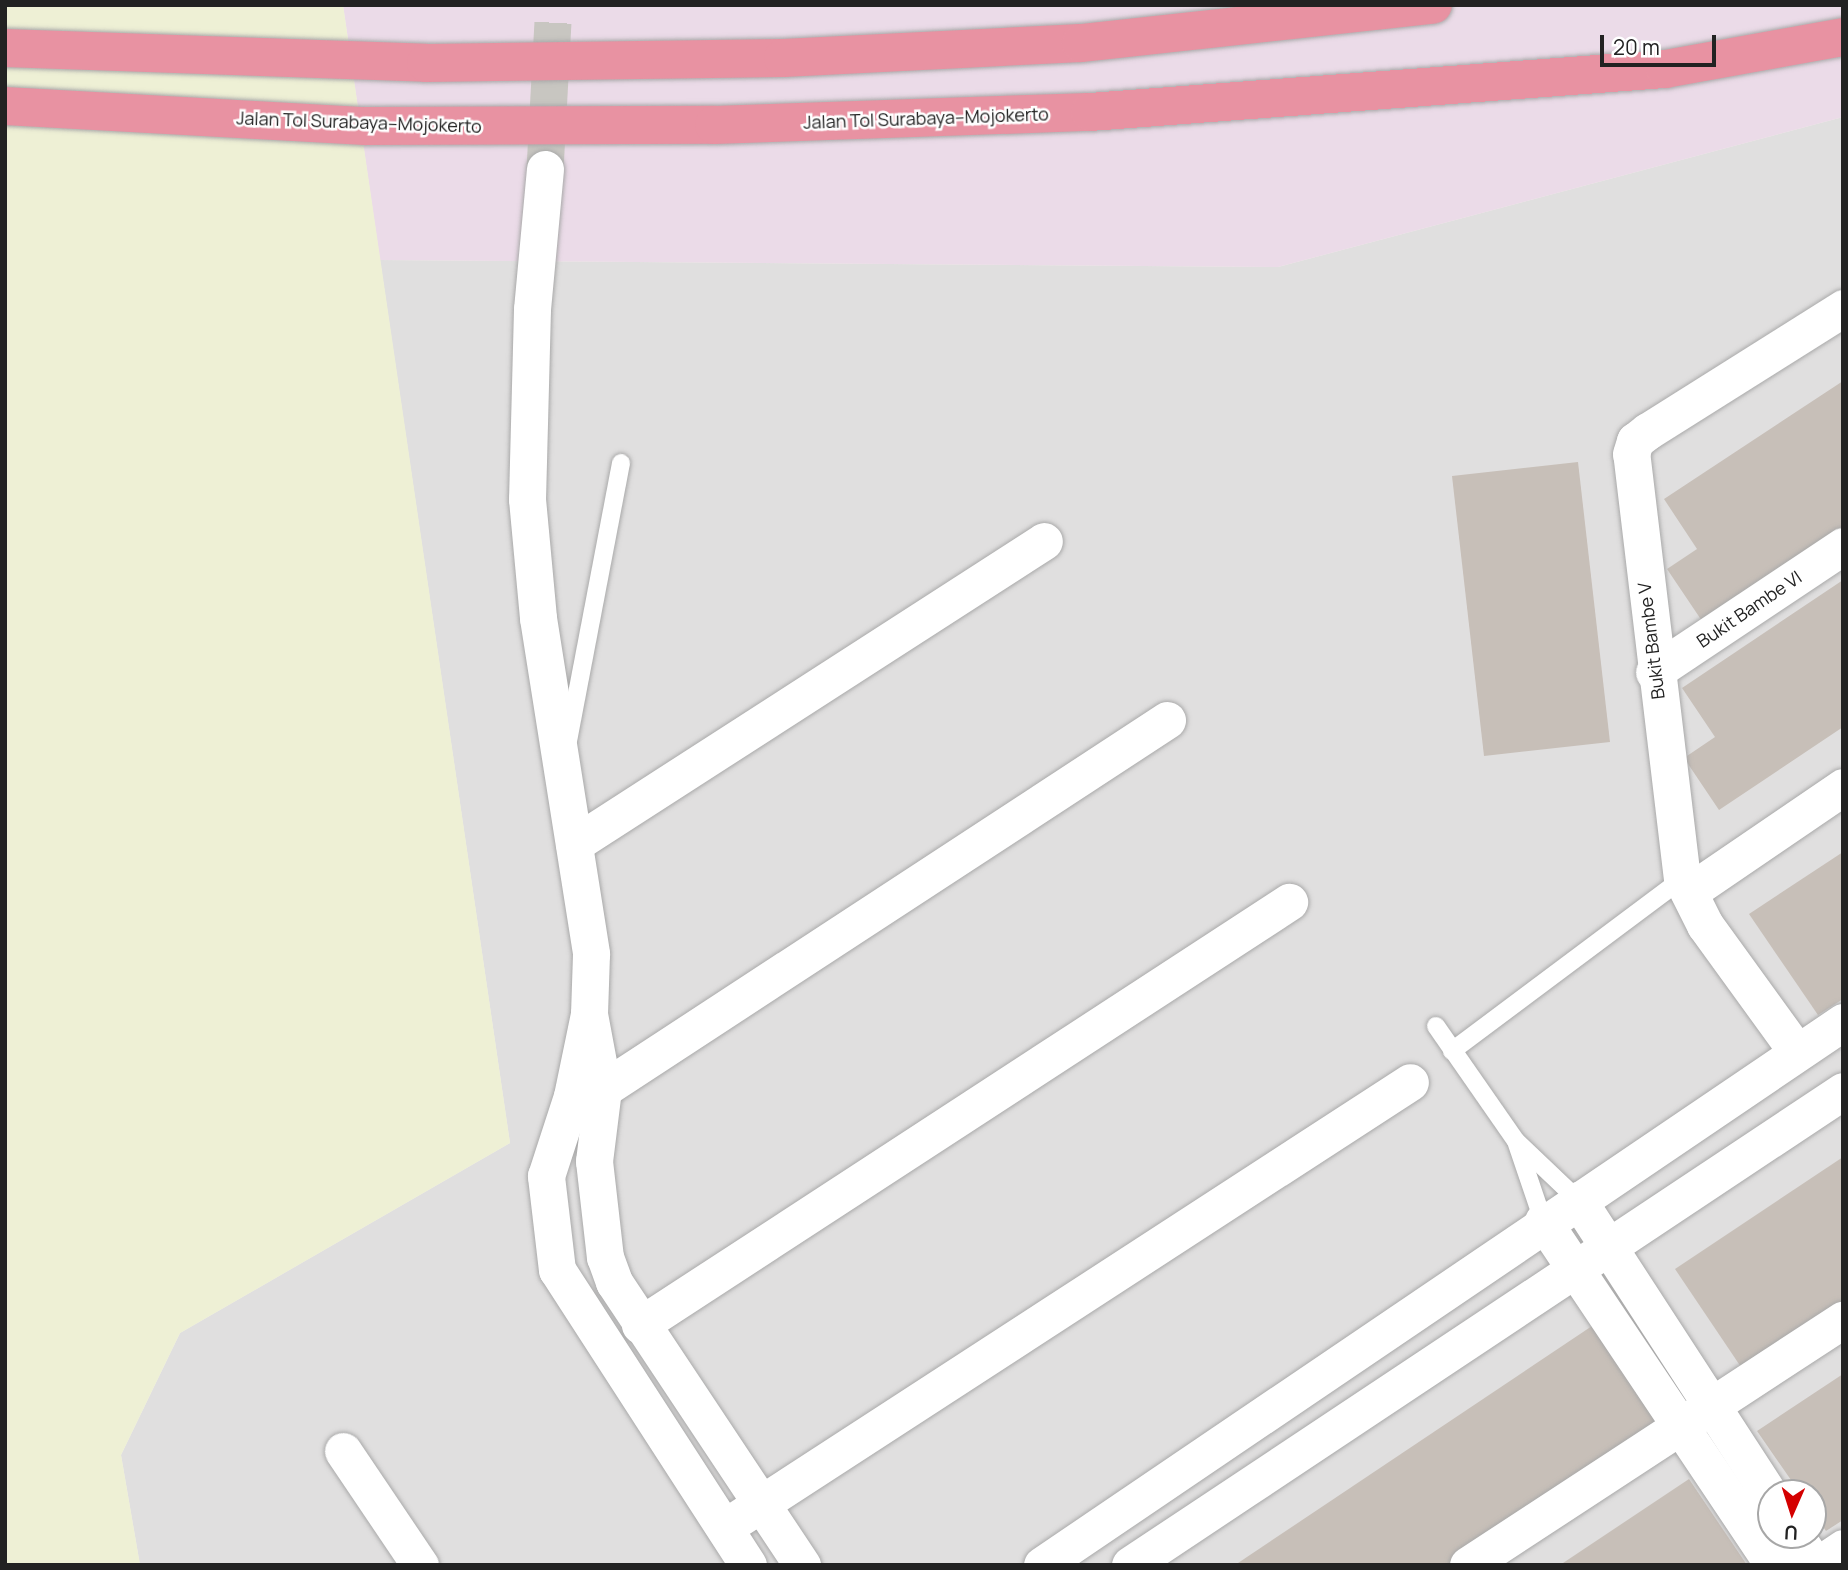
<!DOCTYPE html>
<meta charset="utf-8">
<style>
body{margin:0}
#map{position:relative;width:1848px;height:1570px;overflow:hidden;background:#f2efe9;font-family:Manrope,sans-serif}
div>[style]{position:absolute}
.residential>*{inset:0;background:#e0dfdf}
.industrial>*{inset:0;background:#ebdbe8}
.farmland>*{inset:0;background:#eef0d5}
.building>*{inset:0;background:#c7bfb8}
.street-tunnel>*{height:37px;margin-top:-18.5px;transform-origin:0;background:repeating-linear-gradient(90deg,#c8c6c1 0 37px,transparent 0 55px)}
.roads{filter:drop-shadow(0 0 2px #a9a9a9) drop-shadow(0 0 2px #a9a9a9)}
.lane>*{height:18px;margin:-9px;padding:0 9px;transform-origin:9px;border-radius:9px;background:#fff}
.street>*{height:37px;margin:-18.5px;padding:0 18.5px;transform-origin:18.5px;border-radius:18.5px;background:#fff}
.highway>*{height:38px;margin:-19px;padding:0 19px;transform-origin:19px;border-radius:19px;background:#e892a2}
span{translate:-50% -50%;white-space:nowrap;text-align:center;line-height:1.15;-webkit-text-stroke:5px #fff;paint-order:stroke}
.street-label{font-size:18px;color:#222}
.frame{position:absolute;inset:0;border:7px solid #222;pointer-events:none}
.north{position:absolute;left:1757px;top:1479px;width:70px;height:70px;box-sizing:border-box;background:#fff;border:2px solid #a7a7a7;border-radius:50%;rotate:183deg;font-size:19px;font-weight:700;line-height:28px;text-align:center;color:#222}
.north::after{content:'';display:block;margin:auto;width:24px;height:32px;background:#d40000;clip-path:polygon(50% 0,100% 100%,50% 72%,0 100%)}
.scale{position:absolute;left:1600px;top:35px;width:116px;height:32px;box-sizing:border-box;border:4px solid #222;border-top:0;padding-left:9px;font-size:21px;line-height:24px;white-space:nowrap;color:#222;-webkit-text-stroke:5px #fff;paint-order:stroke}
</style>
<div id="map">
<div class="residential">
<i style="clip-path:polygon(evenodd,1843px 117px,1843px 1565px,140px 1565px,121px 1455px,180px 1333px,510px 1143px,380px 260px,1278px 267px,1843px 117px,1771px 1493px,1813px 1493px,1813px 1535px,1771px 1535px,1771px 1493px)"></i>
</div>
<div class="industrial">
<i style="clip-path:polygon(343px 5px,1843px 5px,1843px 117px,1278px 267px,380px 260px)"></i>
</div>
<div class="farmland">
<i style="clip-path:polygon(5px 5px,343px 5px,510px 1143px,180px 1333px,121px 1455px,140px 1565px,5px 1565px)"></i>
</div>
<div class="building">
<i style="clip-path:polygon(1843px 381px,1843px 527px,1702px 621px,1667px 569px,1697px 549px,1664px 499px)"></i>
<i style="clip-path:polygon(1578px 462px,1610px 742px,1484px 756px,1452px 476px)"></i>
<i style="clip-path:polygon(1843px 580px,1843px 727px,1719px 810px,1684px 758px,1715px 737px,1682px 688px)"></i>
<i style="clip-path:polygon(1843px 852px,1843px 999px,1818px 1015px,1749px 914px)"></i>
<i style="clip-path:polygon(1843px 1157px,1843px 1304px,1743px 1370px,1675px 1269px)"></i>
<i style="clip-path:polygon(1592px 1326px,1661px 1427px,1454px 1565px,1235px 1565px)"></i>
<i style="clip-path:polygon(1843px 1374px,1843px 1520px,1826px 1531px,1813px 1512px,1813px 1493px,1800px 1493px,1757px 1431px)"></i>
<i style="clip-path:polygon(1689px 1479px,1747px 1565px,1560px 1565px)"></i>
</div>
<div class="street-tunnel">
<i style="left:545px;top:169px;width:164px;rotate:-86.9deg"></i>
</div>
<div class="roads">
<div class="lane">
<i style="left:568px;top:741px;width:283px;rotate:-79.2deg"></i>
<i style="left:1436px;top:1026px;width:140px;rotate:55.2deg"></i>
<i style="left:1516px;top:1141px;width:86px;rotate:43.6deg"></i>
<i style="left:1452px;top:1051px;width:287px;rotate:-36.8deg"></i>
<i style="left:1517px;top:1144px;width:81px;rotate:71.3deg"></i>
</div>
<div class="street">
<i style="left:545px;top:169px;width:141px;rotate:95.3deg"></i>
<i style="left:532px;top:309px;width:190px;rotate:91.5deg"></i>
<i style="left:527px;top:499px;width:120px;rotate:84.7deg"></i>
<i style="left:538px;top:618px;width:340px;rotate:81deg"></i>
<i style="left:591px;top:954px;width:60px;rotate:91.9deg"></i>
<i style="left:1654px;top:672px;width:227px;rotate:-33.7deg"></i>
<i style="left:574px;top:844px;width:559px;rotate:-32.81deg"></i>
<i style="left:1689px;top:892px;width:186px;rotate:-34.3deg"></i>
<i style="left:1797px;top:1052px;width:157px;rotate:-125.9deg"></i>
<i style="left:1705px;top:925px;width:51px;rotate:-116.6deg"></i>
<i style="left:1682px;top:879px;width:428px;rotate:-96.8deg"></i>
<i style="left:1631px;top:454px;width:14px;rotate:-73deg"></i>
<i style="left:1635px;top:441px;width:16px;rotate:-38deg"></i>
<i style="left:1648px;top:431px;width:231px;rotate:-32.2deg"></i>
<i style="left:603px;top:1089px;width:674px;rotate:-33.19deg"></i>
<i style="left:1578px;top:1200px;width:354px;rotate:57deg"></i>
<i style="left:1543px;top:1221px;width:414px;rotate:56.2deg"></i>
<i style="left:640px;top:1325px;width:775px;rotate:-33.1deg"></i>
<i style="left:343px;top:1451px;width:138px;rotate:56deg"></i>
<i style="left:739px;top:1518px;width:800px;rotate:-33.01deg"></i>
<i style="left:1795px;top:1535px;width:36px;rotate:56deg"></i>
<i style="left:748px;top:1565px;width:351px;rotate:-122.9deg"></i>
<i style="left:557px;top:1270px;width:95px;rotate:-96.7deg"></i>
<i style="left:546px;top:1176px;width:84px;rotate:-72deg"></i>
<i style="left:572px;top:1096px;width:84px;rotate:-78.3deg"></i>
<i style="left:589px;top:1014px;width:76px;rotate:79.4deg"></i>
<i style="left:603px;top:1089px;width:73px;rotate:97.1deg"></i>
<i style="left:594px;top:1161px;width:97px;rotate:83.5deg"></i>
<i style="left:605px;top:1257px;width:27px;rotate:70deg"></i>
<i style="left:614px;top:1282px;width:340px;rotate:56.4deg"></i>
<i style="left:1042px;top:1565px;width:968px;rotate:-34.13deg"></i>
<i style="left:1130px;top:1565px;width:856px;rotate:-33.62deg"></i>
<i style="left:1468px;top:1565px;width:448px;rotate:-33.2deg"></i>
<i style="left:1818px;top:1565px;width:30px;rotate:-34deg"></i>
</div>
<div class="highway">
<i style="left:5px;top:48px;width:421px;rotate:2deg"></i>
<i style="left:426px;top:63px;width:357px;rotate:-0.8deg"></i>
<i style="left:783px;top:58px;width:298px;rotate:-2.9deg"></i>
<i style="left:1081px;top:43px;width:354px;rotate:-6.2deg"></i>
<i style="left:5px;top:106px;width:361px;rotate:3.2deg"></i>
<i style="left:365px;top:126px;width:349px;rotate:-0.2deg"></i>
<i style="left:714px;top:125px;width:376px;rotate:-2deg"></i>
<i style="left:1090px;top:112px;width:577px;rotate:-4.28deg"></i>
<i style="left:1665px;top:69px;width:181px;rotate:-10.2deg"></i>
</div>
</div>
<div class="street-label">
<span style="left:926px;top:118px;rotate:-2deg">Jalan Tol Surabaya–Mojokerto</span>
<span style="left:359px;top:122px;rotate:2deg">Jalan Tol Surabaya–Mojokerto</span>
<span style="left:1749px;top:609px;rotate:-34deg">Bukit Bambe VI</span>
<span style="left:1651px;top:641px;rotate:-97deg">Bukit Bambe V</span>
</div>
<div class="frame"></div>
<div class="north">U</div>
<div class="scale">20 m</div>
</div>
